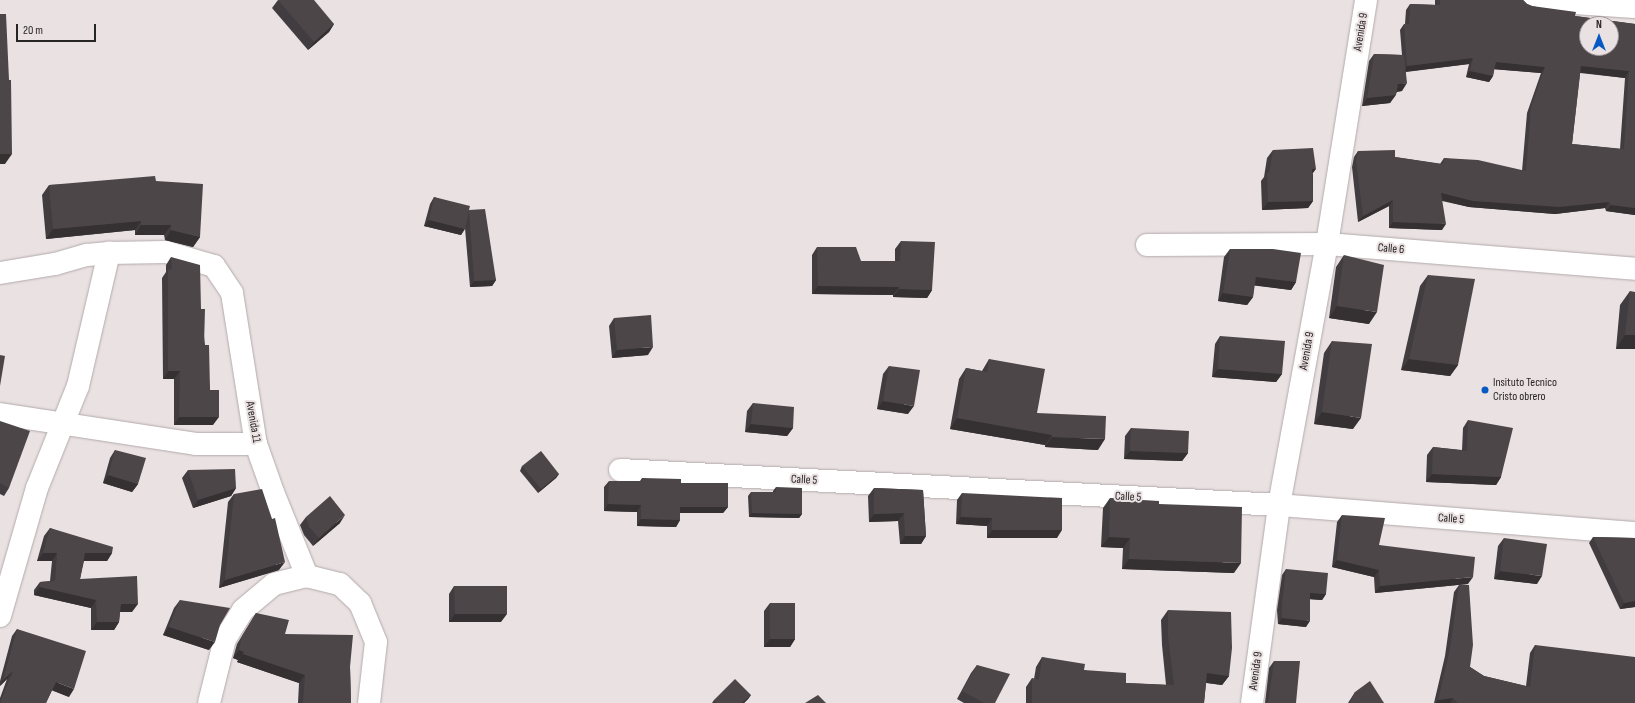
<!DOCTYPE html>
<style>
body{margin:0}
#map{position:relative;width:1635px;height:703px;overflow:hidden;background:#eae1e2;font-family:"Sofia Sans Condensed",sans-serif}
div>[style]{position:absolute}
.roads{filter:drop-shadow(0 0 1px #b2aaab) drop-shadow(0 0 1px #b2aaab)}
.street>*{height:22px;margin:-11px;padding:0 11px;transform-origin:11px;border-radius:11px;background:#fff}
.wall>*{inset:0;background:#413c3f}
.shaded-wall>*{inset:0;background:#353133}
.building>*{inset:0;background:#4c4649}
.dots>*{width:11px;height:11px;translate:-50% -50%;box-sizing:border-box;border:2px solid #eae1e2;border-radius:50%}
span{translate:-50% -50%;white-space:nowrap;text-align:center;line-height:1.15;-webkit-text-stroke:4px #eae1e2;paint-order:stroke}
.street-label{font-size:12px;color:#272424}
.poi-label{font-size:12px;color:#272424}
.left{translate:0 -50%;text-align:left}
.north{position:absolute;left:1579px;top:16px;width:40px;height:40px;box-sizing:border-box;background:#eae1e2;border:1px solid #9c9596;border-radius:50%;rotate:0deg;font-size:11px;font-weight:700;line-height:16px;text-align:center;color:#272424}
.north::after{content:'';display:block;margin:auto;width:14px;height:18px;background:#075ac4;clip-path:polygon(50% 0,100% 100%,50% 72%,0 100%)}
.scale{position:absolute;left:16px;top:24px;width:80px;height:18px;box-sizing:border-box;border:2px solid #272424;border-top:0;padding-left:5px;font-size:12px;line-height:14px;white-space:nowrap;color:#272424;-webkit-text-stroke:3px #eae1e2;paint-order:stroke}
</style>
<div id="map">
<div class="roads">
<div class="street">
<i style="left:1529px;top:0;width:106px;rotate:3.8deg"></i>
<i style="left:1147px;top:245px;width:180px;rotate:-0.3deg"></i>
<i style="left:1327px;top:244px;width:309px;rotate:4.6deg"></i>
<i style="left:0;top:273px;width:56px;rotate:-9.3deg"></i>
<i style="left:55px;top:264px;width:33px;rotate:-16deg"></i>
<i style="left:87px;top:255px;width:22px;rotate:-5deg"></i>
<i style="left:109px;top:253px;width:57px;rotate:-1deg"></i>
<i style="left:166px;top:252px;width:50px;rotate:16.3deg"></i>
<i style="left:214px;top:266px;width:32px;rotate:56deg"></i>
<i style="left:232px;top:293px;width:153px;rotate:81deg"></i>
<i style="left:256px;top:444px;width:51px;rotate:70.5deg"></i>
<i style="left:273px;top:492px;width:91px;rotate:68deg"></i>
<i style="left:0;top:414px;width:198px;rotate:8.7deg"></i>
<i style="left:196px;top:444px;width:60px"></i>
<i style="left:620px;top:470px;width:660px;rotate:3.04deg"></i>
<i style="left:1279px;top:505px;width:357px;rotate:4.5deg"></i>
<i style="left:0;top:616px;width:133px;rotate:-73.9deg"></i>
<i style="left:37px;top:488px;width:110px;rotate:-68.1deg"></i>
<i style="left:78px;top:386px;width:137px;rotate:-76.9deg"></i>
<i style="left:209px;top:703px;width:66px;rotate:-76deg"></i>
<i style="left:225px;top:639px;width:34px;rotate:-58deg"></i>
<i style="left:243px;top:610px;width:40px;rotate:-40deg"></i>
<i style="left:274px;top:584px;width:34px;rotate:-14deg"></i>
<i style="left:307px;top:576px;width:34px;rotate:14deg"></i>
<i style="left:340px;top:584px;width:28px;rotate:44deg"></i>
<i style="left:360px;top:603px;width:42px;rotate:67.7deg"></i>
<i style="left:376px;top:642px;width:61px;rotate:96.5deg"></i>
<i style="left:1252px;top:703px;width:200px;rotate:-82.2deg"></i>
<i style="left:1279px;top:505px;width:265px;rotate:-79.6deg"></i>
<i style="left:1327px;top:244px;width:247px;rotate:-80.9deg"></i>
</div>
</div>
<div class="wall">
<i style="clip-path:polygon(278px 0,334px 24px,329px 32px,308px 50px,272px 8px)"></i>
<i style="clip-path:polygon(evenodd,1435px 0,1523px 0,1527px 4px,1532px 6px,1575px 16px,1635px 24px,1635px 215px,1606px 211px,1605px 208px,1555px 214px,1469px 207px,1442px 201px,1442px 230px,1389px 228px,1389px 206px,1358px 222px,1352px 167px,1354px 157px,1358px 151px,1395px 157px,1440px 164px,1444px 158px,1522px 171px,1527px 113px,1541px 73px,1494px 69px,1493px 76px,1489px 82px,1466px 77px,1469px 64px,1406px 72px,1402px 91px,1397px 92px,1390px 103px,1362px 106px,1369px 61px,1374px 54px,1402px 55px,1400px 30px,1404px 24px,1405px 24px,1406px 10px,1410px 4px,1435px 5px,1435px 0,1580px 73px,1625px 78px,1620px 149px,1572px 144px,1580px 73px)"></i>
<i style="clip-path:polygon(1273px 150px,1313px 174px,1313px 201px,1308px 208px,1262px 210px,1261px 181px,1264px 177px,1267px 158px)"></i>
<i style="clip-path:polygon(156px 181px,200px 237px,193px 247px,165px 240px,164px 235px,135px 235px,135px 230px,46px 239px,42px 195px,49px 185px)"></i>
<i style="clip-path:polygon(434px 197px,469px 210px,496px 280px,492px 286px,470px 287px,465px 228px,461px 235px,424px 226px,430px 204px)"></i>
<i style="clip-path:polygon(901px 241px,932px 290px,927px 298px,893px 297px,893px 295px,812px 294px,812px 255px,817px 247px,861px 261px,895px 261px,895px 249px)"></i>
<i style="clip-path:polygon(1230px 249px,1296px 282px,1291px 290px,1254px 285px,1253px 297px,1247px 305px,1218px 301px,1224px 257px)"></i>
<i style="clip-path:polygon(1344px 255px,1369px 324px,1329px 318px,1336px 267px)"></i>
<i style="clip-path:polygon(171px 257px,201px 309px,210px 390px,213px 425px,174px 425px,174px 379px,163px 379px,162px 278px,166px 272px,166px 265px)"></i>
<i style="clip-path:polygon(1428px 275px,1458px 365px,1450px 376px,1401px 370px,1420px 286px)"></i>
<i style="clip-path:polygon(1630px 291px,1635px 349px,1616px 349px,1620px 305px)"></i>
<i style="clip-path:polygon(614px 318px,648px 355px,612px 358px,609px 326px)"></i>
<i style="clip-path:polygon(1220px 336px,1282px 374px,1276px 382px,1212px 377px,1215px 344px)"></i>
<i style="clip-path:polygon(1332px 341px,1353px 429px,1314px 424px,1324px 353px)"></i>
<i style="clip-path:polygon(989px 359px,1037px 413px,1098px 450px,1045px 447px,1045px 445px,950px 429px,959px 379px,966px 368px,982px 371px)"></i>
<i style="clip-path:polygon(889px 366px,908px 414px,877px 409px,883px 374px)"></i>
<i style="clip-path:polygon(753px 403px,793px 428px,787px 436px,745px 432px,747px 411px)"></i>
<i style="clip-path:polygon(1468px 420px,1501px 477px,1496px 485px,1426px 482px,1427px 455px,1433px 447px,1462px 450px,1463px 428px)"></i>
<i style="clip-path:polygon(0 421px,9px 488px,4px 496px,0 494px)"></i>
<i style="clip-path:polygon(1131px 428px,1188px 453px,1182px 461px,1124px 459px,1125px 436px)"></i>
<i style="clip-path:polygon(115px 450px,138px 484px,132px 492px,103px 483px,110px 458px)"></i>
<i style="clip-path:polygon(522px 466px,559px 474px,556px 478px,538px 493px,520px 471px)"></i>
<i style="clip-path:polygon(188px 470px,236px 488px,231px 496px,193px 508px,182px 478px)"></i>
<i style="clip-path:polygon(642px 478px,681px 483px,728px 507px,723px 513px,680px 513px,680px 520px,676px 527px,637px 526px,637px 512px,604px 511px,604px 487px,609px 481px,640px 481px)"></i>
<i style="clip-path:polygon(776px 487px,802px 514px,799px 518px,749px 517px,748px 496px,751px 492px,773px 492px,773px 491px)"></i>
<i style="clip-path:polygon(874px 488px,923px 490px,926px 536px,921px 544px,900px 544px,898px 521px,869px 522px,868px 496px)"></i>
<i style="clip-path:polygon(962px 493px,1057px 538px,987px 538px,987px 526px,956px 524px,957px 500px)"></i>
<i style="clip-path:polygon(234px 494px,279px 570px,219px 588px,228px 502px)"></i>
<i style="clip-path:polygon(1110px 498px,1159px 504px,1234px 573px,1122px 569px,1123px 548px,1101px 547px,1103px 508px)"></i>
<i style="clip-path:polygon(1342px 515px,1379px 545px,1468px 584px,1375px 593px,1374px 577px,1332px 567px,1337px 522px)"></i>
<i style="clip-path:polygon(306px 517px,340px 523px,313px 546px,304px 535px,300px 525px)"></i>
<i style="clip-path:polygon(50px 528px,112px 553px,107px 561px,84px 561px,80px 579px,132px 612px,120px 612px,119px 622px,114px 630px,91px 630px,91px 608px,34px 595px,34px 590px,40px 582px,50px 581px,52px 561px,37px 561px,44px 536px)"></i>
<i style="clip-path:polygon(1593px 537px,1635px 538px,1635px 607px,1620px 609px,1589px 543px)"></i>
<i style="clip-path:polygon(1504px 538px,1537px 584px,1494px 579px,1498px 546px)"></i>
<i style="clip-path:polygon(1286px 569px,1326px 594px,1322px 600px,1310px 599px,1306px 627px,1278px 624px,1277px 610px,1282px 575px)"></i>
<i style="clip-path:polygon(1459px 585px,1470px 667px,1484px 676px,1526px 686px,1530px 653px,1535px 645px,1635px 703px,1434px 703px,1445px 656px,1454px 592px)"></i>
<i style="clip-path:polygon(454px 586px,501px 622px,449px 622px,449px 594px)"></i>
<i style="clip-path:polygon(180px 600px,209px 650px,163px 635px,174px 608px)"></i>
<i style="clip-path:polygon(770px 603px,795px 639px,790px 647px,764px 647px,764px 611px)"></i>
<i style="clip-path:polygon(1168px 610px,1229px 676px,1222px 685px,1206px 683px,1204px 703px,1026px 703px,1026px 687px,1032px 678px,1034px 679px,1036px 667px,1042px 657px,1126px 683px,1166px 685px,1162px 645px,1161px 620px)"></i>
<i style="clip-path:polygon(256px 613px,285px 634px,350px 667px,351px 703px,298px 703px,299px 683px,237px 662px,238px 660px,233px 658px,237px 644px)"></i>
<i style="clip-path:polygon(17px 629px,69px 697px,52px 690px,46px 703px,0 703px,0 698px,7px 679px,0 686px,0 681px,12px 636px)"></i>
<i style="clip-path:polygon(1274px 661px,1296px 703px,1265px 703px,1269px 668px)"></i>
<i style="clip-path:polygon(977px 665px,995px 703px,964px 703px,957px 699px,971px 673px)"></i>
<i style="clip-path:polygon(1355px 692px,1384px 703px,1348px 703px)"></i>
<i style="clip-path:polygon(751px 695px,748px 699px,744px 703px,712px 703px,714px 700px)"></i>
</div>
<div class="shaded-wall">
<i style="clip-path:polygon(334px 24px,329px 32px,308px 50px,314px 42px)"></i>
<i style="clip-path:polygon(1473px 58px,1469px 64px,1403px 72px,1407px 66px)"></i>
<i style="clip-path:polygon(1496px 62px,1545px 67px,1541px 73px,1491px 69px)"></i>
<i style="clip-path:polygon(1581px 66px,1629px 71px,1625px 78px,1577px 72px)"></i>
<i style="clip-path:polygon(1470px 71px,1493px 76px,1489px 82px,1466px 77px)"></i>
<i style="clip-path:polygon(1407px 83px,1402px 91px,1393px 92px,1398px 84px)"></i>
<i style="clip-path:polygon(1396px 95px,1390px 103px,1362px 106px,1367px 98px)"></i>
<i style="clip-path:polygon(0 154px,12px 154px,5px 164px,0 164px)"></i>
<i style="clip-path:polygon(1312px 169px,1316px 169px,1310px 177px)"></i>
<i style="clip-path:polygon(1441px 193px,1609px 202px,1605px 208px,1555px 214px,1469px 207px,1437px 199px)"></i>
<i style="clip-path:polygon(1393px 200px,1389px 206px,1358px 222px,1363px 216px)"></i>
<i style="clip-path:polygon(1313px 201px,1308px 208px,1262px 210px,1268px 202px)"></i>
<i style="clip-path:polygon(1611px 205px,1635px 208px,1635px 215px,1606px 211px)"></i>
<i style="clip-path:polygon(429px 220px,465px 229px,461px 235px,424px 226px)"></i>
<i style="clip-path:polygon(141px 221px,135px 230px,46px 239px,53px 229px)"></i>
<i style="clip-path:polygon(1393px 222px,1446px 224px,1442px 230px,1389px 228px)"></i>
<i style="clip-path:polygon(141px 225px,171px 225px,164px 235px,135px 235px)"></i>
<i style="clip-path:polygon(171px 230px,200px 237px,193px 247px,165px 240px)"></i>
<i style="clip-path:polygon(1256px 277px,1296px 282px,1291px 290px,1250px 285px)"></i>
<i style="clip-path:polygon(496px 280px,492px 286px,470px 287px,474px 281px)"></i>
<i style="clip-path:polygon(818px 286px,899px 287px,893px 295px,812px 294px)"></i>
<i style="clip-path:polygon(899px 289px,932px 290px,927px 298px,893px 297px)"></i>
<i style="clip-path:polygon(1223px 293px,1253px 297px,1247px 305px,1218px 301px)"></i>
<i style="clip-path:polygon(1337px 306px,1377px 312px,1369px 324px,1329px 318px)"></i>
<i style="clip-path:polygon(1625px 335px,1635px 335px,1635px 349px,1616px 349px)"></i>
<i style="clip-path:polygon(653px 347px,648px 355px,612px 358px,617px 350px)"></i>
<i style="clip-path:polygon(1409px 359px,1458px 365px,1450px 376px,1401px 370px)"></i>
<i style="clip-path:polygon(1218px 369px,1282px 374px,1276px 382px,1212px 377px)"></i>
<i style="clip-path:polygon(168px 371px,180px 371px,174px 379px,163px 379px)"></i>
<i style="clip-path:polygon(883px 401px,914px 406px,908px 414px,877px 409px)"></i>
<i style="clip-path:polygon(1322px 412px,1361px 418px,1353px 429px,1314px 424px)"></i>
<i style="clip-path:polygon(179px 417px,219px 417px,213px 425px,174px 425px)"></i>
<i style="clip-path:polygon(957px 418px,1052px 435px,1045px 445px,950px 429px)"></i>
<i style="clip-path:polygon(751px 424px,793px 428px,787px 436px,745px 432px)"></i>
<i style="clip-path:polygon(1052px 437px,1105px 439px,1098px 450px,1045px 447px)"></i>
<i style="clip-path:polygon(1130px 451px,1188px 453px,1182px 461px,1124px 459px)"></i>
<i style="clip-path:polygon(559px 474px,556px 478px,538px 493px,541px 489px)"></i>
<i style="clip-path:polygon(1432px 474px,1501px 477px,1496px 485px,1426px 482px)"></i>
<i style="clip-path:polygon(108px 475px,138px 484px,132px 492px,103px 483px)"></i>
<i style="clip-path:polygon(236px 488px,231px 496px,193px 508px,198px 500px)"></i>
<i style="clip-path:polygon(608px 504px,641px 505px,637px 512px,604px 511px)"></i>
<i style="clip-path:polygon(680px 507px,728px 507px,723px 513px,676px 513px)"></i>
<i style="clip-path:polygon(752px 513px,802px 514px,799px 518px,749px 517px)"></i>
<i style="clip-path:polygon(904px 513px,898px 521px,869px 522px,874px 514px)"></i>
<i style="clip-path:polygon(345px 515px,340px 523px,313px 546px,319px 538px)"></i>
<i style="clip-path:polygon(961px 517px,992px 518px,987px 526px,956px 524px)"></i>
<i style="clip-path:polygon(641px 519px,680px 520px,676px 527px,637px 526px)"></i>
<i style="clip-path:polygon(992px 530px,1062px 530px,1057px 538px,987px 538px)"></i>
<i style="clip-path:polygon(905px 536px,926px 536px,921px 544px,900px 544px)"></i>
<i style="clip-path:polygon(1109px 537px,1130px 538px,1123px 548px,1101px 547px)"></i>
<i style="clip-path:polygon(43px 553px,57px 553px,52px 561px,37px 561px)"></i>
<i style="clip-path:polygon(85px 553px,112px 553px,107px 561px,80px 561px)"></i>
<i style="clip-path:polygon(1129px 559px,1241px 563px,1234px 573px,1122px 569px)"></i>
<i style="clip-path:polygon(1337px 560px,1379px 570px,1374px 577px,1332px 567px)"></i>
<i style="clip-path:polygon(285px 562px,279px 570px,219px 588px,225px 580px)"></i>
<i style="clip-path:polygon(1500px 571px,1542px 576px,1537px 584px,1494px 579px)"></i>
<i style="clip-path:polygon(1473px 577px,1468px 584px,1375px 593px,1380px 586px)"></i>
<i style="clip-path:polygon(40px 587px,96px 600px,91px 608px,34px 595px)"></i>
<i style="clip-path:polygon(1310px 593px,1326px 594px,1322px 600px,1306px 599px)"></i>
<i style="clip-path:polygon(1635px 601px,1635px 607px,1620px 609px,1624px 603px)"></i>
<i style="clip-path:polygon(121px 604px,138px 604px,132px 612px,115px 612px)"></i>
<i style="clip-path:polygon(455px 614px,507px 614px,501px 622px,449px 622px)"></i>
<i style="clip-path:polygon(1282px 618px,1310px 621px,1306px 627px,1278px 624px)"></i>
<i style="clip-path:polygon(97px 622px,119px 622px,114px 630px,91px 630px)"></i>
<i style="clip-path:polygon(169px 627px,215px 642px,209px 650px,163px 635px)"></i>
<i style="clip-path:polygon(770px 639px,795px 639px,790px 647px,764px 647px)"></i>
<i style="clip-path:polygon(239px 650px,244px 652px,238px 660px,233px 658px)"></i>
<i style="clip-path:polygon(243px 654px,305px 675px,299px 683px,237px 662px)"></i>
<i style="clip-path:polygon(13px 671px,7px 679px,0 686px,3px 680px)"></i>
<i style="clip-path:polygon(1207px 673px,1229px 676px,1222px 685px,1201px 682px)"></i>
<i style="clip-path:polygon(56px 682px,74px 689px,69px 697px,51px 690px)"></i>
<i style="clip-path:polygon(751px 695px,748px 699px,744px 703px,742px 703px)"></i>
<i style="clip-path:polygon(1453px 698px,1450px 703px,1436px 703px,1438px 700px)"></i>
</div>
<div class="building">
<i style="clip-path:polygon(278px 0,314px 0,334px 24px,314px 42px)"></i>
<i style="clip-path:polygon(evenodd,1440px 0,1523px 0,1527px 4px,1532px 6px,1576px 12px,1575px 16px,1635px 24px,1635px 208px,1611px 205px,1609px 202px,1559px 207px,1473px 201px,1441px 193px,1446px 224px,1393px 222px,1393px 200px,1363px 216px,1356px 161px,1358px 151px,1395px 150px,1395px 157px,1443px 164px,1444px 158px,1478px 160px,1526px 171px,1531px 107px,1545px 67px,1496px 62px,1493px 76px,1470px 71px,1473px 58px,1407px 66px,1404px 24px,1409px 24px,1410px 4px,1440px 5px,1440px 0,1587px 24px,1611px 24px,1611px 48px,1587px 48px,1587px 24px,1440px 0,1581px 66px,1629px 71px,1624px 149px,1572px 144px,1581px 66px)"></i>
<i style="clip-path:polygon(0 14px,6px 14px,9px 80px,11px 80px,12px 154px,0 154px)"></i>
<i style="clip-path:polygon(1374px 54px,1404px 55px,1407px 83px,1398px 84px,1396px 95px,1367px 98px)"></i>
<i style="clip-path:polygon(1313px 148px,1316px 169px,1312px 169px,1313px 201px,1268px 202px,1267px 173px,1269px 173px,1273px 150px)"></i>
<i style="clip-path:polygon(155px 176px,156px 181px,203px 184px,200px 237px,171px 230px,171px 225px,141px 225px,141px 221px,53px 229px,49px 185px)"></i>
<i style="clip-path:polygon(434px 197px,470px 206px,469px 210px,485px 209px,496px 280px,474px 281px,469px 211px,465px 229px,429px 220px)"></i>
<i style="clip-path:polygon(901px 241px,935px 242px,932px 290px,899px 289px,899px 287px,818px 286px,817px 247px,856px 247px,861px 261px,900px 261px)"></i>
<i style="clip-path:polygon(1230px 249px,1273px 249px,1301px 253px,1296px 282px,1256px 277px,1253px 297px,1223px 293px)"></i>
<i style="clip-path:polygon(1344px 255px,1384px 265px,1377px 312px,1337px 306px)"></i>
<i style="clip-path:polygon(171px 257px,200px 265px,201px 309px,205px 309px,204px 345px,209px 345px,210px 390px,219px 390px,219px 417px,179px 417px,180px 371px,168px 371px,168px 270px,172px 269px)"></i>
<i style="clip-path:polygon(1428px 275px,1475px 279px,1458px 365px,1409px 359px)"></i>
<i style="clip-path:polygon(1630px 291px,1635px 292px,1635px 335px,1625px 335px)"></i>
<i style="clip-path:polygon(651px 315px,653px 347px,617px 350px,614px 318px)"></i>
<i style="clip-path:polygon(1220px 336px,1285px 341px,1282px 374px,1218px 369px)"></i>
<i style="clip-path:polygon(1332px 341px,1372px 344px,1361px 418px,1322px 412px)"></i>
<i style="clip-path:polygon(0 355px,5px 356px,0 386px)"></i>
<i style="clip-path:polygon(989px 359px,1045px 369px,1037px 413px,1106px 416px,1105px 439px,1052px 437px,1052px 435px,957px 418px,966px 368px,987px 372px)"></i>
<i style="clip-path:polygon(889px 366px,920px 370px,914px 406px,883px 401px)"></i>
<i style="clip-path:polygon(753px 403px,794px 407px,793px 428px,751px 424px)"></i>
<i style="clip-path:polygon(1468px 420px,1513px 428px,1501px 477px,1432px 474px,1433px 447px,1467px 451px)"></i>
<i style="clip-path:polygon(0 421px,30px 431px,9px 488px,0 483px)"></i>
<i style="clip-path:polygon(1131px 428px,1189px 431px,1188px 453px,1130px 451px)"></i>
<i style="clip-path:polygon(115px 450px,146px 458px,138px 484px,108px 475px)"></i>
<i style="clip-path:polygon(541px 451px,559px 474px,541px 489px,522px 466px)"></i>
<i style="clip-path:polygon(235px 469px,236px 488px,198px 500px,188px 470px)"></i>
<i style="clip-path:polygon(642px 478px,681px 479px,681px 483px,728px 483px,728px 507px,680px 507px,680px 520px,641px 519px,641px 505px,608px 504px,609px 481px,642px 481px)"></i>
<i style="clip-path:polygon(776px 487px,802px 488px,802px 514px,752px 513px,751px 492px,776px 492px)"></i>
<i style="clip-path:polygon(874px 488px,923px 490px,926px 536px,905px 536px,904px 513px,874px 514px)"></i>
<i style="clip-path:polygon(262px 489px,272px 519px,275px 518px,285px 562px,225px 580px,234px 494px)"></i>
<i style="clip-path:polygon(962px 493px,1062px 498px,1062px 530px,992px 530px,992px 518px,961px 517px)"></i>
<i style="clip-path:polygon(330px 496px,345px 515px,319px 538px,309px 527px,306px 517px)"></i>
<i style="clip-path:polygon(1110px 498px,1159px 501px,1159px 504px,1242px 507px,1241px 563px,1129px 559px,1130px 538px,1109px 537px)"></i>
<i style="clip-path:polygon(1342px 515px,1385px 518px,1379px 545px,1475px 557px,1473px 577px,1380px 586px,1379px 570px,1337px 560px)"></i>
<i style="clip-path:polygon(50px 528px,113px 547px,112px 553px,85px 553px,80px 579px,137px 576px,138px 604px,121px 604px,119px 622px,97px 622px,96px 600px,40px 587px,40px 582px,55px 581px,57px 553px,43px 553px)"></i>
<i style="clip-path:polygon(1593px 537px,1635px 538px,1635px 601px,1624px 603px)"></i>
<i style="clip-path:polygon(1504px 538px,1547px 544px,1542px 576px,1500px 571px)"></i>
<i style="clip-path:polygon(1286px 569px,1328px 573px,1326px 594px,1310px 593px,1310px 621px,1282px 618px,1282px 603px)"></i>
<i style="clip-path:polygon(1459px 585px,1469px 585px,1473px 645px,1470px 667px,1484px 676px,1530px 687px,1535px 645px,1635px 657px,1635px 703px,1458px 703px,1453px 698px,1438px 700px,1450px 649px)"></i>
<i style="clip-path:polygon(454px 586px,507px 586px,507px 614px,455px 614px)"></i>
<i style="clip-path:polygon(180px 600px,230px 608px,220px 625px,215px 642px,169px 627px)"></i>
<i style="clip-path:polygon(770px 603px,795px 603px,795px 639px,770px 639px)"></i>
<i style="clip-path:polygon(1168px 610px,1231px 612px,1232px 648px,1229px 676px,1207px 673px,1204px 703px,1032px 703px,1032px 678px,1039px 680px,1042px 657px,1085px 664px,1084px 670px,1126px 673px,1126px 683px,1174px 685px,1168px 636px)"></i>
<i style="clip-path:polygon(256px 613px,289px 620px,285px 634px,353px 635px,350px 667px,351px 703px,303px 703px,305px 675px,243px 654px,244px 652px,239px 650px,242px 636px)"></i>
<i style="clip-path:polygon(17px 629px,86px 651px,74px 689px,56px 682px,46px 703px,0 703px,13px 671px,3px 680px)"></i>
<i style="clip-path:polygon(1274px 661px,1300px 661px,1296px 703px,1267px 703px,1269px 698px)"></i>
<i style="clip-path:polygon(977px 665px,1010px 674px,995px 703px,984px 703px,962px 691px)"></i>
<i style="clip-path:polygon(735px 679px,751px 695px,742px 703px,717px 703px,714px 700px)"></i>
<i style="clip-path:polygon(1370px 681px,1384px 703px,1350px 703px,1355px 692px)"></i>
<i style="clip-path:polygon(818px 695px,826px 703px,805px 703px)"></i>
</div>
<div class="dots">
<i style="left:1485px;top:390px;background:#075ac4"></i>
</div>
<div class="street-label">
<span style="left:1361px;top:32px;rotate:-81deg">Avenida 9</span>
<span style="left:1391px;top:249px;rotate:5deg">Calle 6</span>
<span style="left:1307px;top:351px;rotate:-80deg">Avenida 9</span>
<span style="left:253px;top:422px;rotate:80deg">Avenida 11</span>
<span style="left:804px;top:480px;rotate:3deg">Calle 5</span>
<span style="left:1128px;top:497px;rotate:3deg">Calle 5</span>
<span style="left:1451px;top:519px;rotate:4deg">Calle 5</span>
<span style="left:1256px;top:671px;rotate:-82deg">Avenida 9</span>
</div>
<div class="poi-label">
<span class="left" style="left:1493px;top:390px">Insituto Tecnico<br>Cristo obrero</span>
</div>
<div class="north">N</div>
<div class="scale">20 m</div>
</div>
